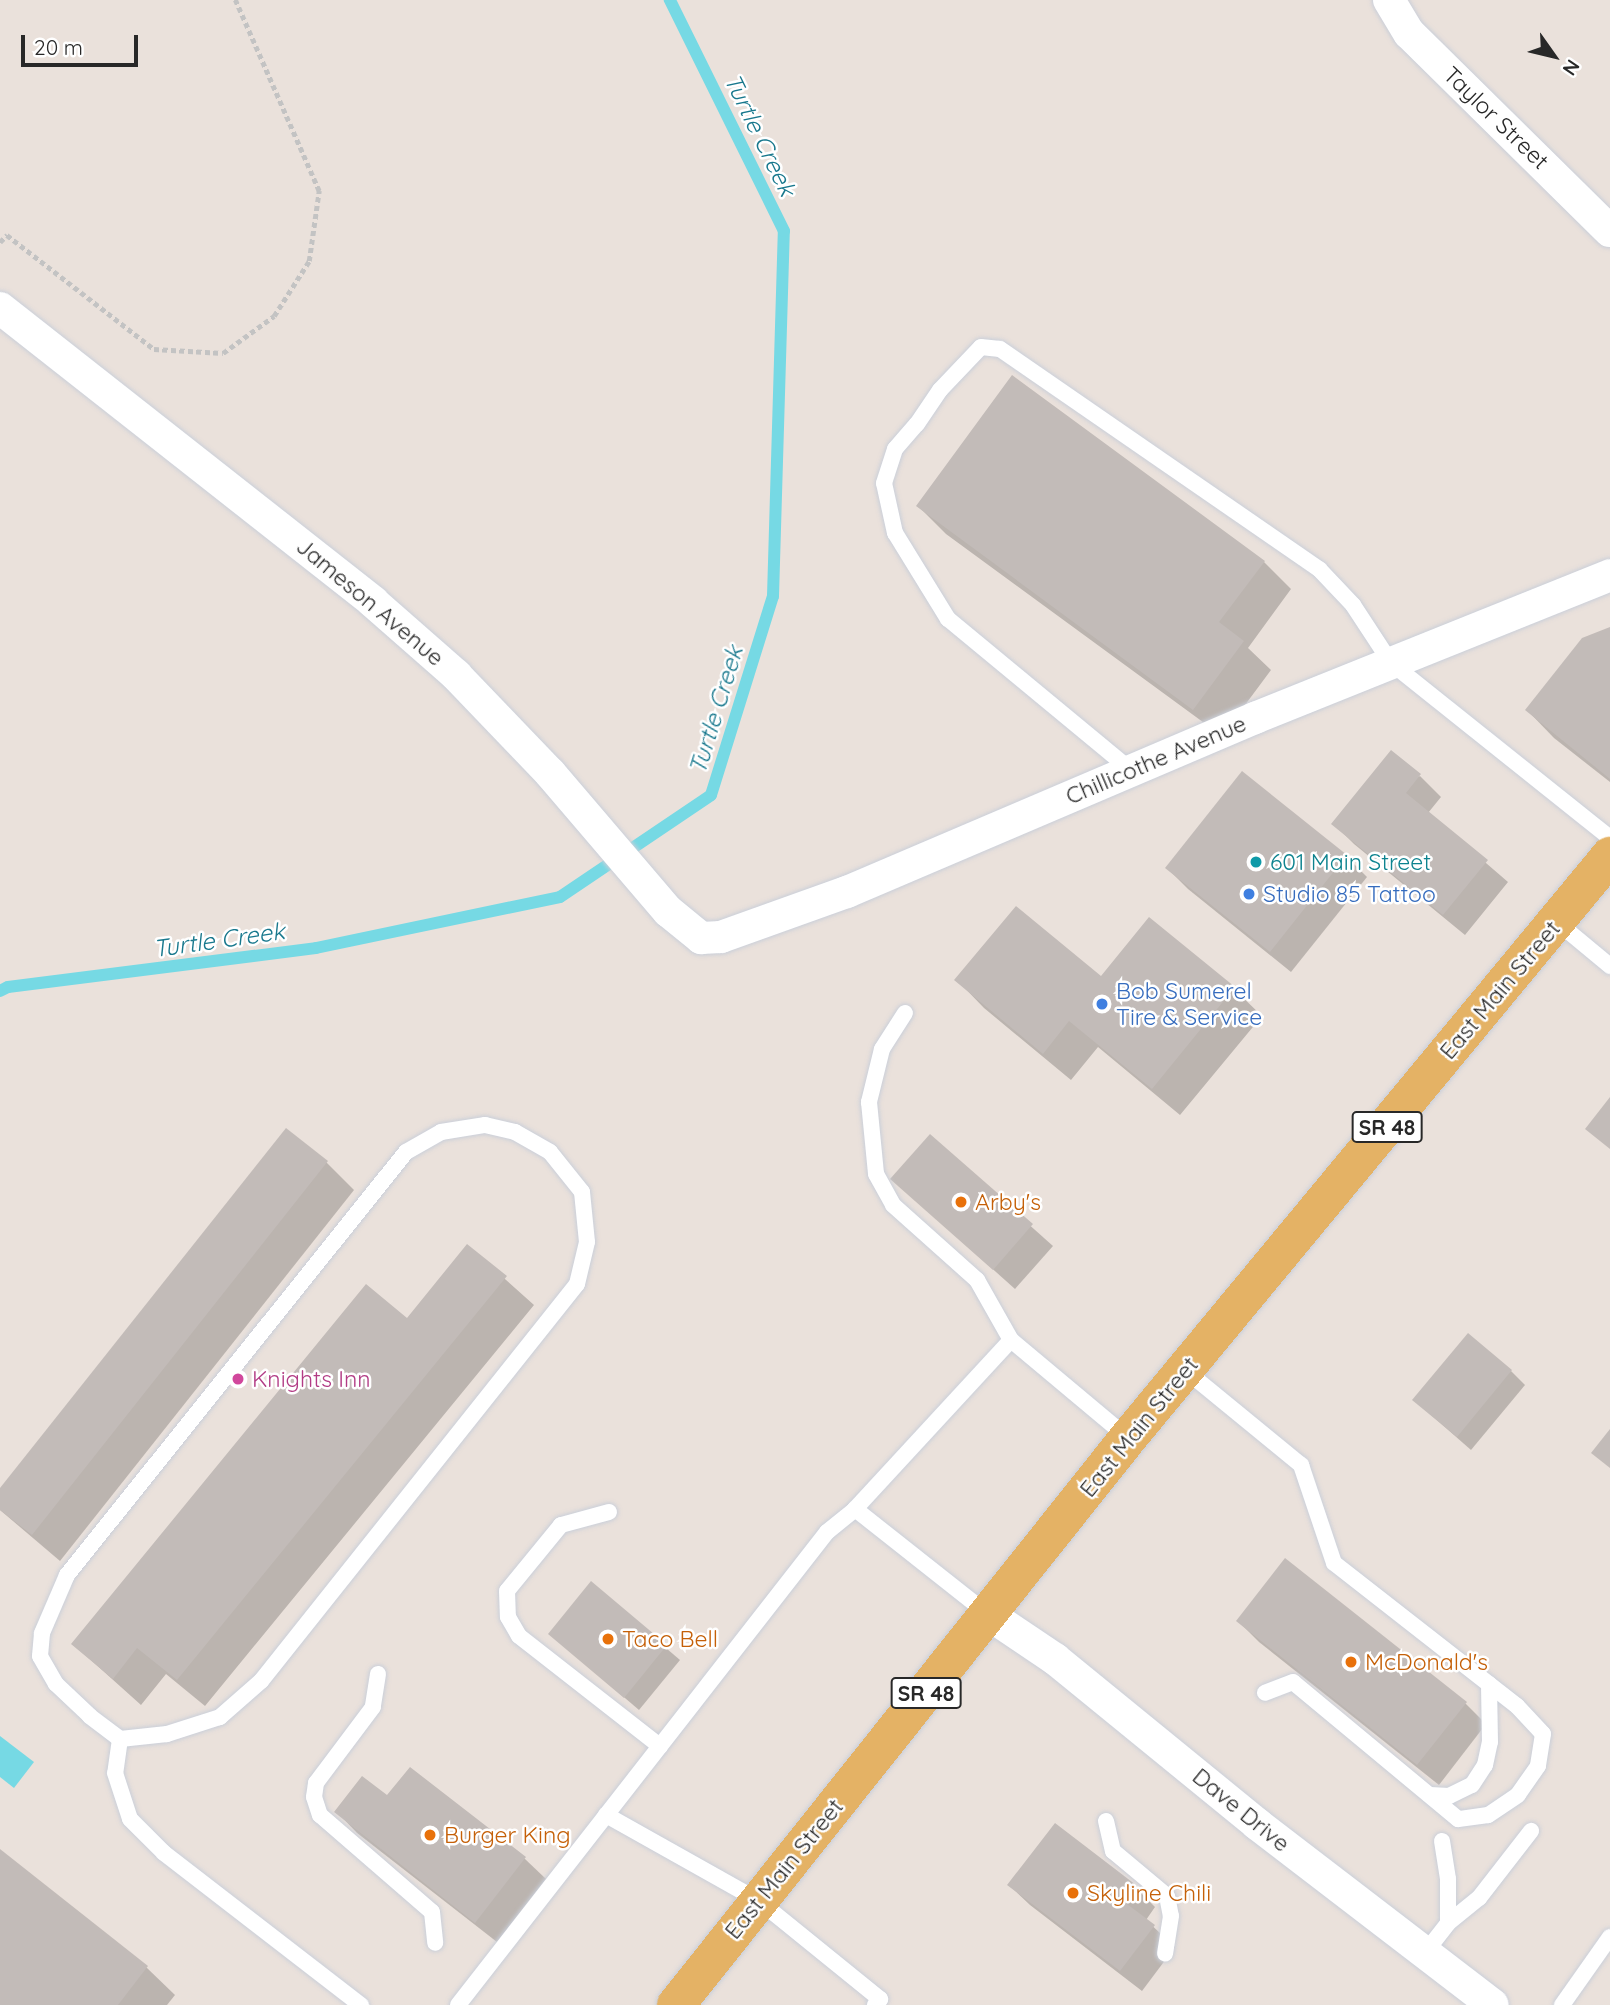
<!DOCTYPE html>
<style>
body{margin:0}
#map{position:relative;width:1610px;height:2005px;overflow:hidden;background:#eae1db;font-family:Quicksand,sans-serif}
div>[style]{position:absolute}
.water>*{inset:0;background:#76d9e4}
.shadow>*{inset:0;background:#0003}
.stream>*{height:12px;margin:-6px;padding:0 6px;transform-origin:6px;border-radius:6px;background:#76d9e4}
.building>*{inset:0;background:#c2bbb8}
.path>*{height:4.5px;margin-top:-2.25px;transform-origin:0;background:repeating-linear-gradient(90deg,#c3c3c3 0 5px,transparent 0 8.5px)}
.roads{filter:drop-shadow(0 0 2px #cacfd9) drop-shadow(0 0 2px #cacfd9)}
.service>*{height:16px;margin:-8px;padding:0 8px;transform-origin:8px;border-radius:8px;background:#fff}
.minor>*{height:32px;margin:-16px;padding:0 16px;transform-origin:16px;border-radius:16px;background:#fff}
.primary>*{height:38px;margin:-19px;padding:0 19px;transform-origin:19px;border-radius:19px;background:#e4b265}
.dots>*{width:19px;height:19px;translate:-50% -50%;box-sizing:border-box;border:4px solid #fff;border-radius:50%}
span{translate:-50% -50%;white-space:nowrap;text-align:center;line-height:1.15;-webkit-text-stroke:5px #fff;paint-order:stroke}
.shield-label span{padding:2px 5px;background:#fff;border:2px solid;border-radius:5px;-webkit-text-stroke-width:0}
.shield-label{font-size:21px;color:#282828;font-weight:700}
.street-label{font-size:23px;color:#282828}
.culture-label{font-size:23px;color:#0d838f}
.left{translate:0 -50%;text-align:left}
.shop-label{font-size:23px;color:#366cbe}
.food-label{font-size:23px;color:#c56008}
.hotel-label{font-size:23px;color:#b23c85}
.water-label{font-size:24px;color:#18788d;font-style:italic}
.north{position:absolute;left:1519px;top:21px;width:70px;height:70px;-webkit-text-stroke:5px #fff;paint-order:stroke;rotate:124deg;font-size:19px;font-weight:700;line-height:28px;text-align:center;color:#282828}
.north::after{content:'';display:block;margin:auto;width:24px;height:32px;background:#282828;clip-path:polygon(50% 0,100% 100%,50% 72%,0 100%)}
.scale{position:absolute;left:21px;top:35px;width:117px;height:32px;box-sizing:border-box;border:4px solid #282828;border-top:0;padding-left:9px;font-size:21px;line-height:24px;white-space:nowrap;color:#282828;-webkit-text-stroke:5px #fff;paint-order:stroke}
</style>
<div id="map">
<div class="water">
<i style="clip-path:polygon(0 1736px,34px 1762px,14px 1788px,0 1777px)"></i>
</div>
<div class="shadow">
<i style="clip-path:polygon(918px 506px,1264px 562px,1291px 589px,1248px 648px,1271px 670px,1222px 736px,946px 534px)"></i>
<i style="clip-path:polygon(1610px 629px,1610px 782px,1554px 738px,1527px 710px)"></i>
<i style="clip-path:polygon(1420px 776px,1441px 797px,1428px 813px,1508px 882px,1465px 935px,1354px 844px,1333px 823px)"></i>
<i style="clip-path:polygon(1346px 856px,1367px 877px,1291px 972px,1188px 889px,1167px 868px)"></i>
<i style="clip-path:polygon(1150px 919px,1234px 989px,1262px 1016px,1180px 1115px,1098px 1047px,1071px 1080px,984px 1008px,957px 980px,1101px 978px)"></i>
<i style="clip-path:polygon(930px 1136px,1053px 1246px,1015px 1289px,892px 1179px)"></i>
<i style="clip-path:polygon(326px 1162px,354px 1190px,60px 1561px,0 1510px,0 1491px)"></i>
<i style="clip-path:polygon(468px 1246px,534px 1305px,205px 1706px,166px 1674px,141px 1705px,73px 1644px,407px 1321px)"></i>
<i style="clip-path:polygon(1511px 1371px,1525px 1385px,1471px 1450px,1414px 1400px)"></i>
<i style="clip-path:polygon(591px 1584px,680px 1660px,639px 1710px,550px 1634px)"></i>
<i style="clip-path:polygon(1238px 1621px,1466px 1704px,1486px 1724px,1439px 1785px,1259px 1642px)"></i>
<i style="clip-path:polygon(388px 1798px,525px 1859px,546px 1879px,497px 1942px,357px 1833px,337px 1812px)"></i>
<i style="clip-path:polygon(1px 1852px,147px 1968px,175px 1995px,167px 2005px,0 2005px)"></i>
<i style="clip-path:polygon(1009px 1885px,1134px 1886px,1155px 1907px,1146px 1920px,1175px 1947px,1142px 1991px,1030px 1905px)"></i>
</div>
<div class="stream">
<i style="left:0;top:991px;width:9px;rotate:-27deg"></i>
<i style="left:8px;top:987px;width:310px;rotate:-7.2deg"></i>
<i style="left:316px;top:948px;width:249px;rotate:-11.8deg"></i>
<i style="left:560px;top:897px;width:182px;rotate:-34deg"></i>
<i style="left:711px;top:795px;width:208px;rotate:-72.7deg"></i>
<i style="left:773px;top:596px;width:365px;rotate:-88.3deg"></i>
<i style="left:784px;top:231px;width:258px;rotate:-116.3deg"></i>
</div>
<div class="building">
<i style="clip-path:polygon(1012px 375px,1265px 561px,1219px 622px,1244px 641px,1193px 710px,916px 506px)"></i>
<i style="clip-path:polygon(1610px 627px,1610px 779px,1525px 710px,1582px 638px)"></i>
<i style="clip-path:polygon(1391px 750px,1421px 774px,1406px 793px,1488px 860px,1443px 915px,1331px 824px)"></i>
<i style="clip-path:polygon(1242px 771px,1347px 855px,1270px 952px,1165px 868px)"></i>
<i style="clip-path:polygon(1016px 906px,1101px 976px,1149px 917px,1235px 987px,1152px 1089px,1069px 1021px,1043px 1054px,954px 980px)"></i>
<i style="clip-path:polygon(1610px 1097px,1610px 1149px,1585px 1129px)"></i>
<i style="clip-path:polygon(286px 1128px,328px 1161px,32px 1535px,0 1510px,0 1488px)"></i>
<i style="clip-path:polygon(930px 1134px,1033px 1224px,993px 1270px,890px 1179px)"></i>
<i style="clip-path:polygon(467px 1244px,507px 1276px,177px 1680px,137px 1648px,113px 1679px,71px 1644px,366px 1284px,407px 1318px)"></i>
<i style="clip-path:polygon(1468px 1333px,1512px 1370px,1457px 1437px,1412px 1400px)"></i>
<i style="clip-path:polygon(1610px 1429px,1610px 1468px,1591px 1453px)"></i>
<i style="clip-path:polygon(1285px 1558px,1467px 1702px,1417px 1765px,1236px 1621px)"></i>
<i style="clip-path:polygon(591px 1581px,667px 1645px,624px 1698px,548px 1634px)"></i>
<i style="clip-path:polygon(410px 1767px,526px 1857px,475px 1923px,334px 1812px,362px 1776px,387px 1795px)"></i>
<i style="clip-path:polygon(1055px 1823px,1136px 1885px,1123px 1901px,1155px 1925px,1120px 1971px,1007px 1885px)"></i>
<i style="clip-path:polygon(0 1849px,148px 1966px,118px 2005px,0 2005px)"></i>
</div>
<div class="path">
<i style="left:0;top:242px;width:10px;rotate:-45deg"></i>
<i style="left:7px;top:235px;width:186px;rotate:37.8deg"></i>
<i style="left:154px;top:349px;width:69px;rotate:3.3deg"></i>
<i style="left:223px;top:353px;width:63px;rotate:-36deg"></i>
<i style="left:274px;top:316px;width:65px;rotate:-57.5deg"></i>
<i style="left:309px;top:261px;width:71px;rotate:-81.9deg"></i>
<i style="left:319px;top:191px;width:209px;rotate:-113.7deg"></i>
</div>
<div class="roads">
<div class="service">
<i style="left:1132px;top:771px;width:239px;rotate:-140.4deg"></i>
<i style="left:948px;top:619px;width:101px;rotate:-121.6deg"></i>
<i style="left:895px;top:533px;width:51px;rotate:-102.4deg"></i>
<i style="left:884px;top:483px;width:36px;rotate:-72deg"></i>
<i style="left:895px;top:449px;width:33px;rotate:-49deg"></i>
<i style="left:917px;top:424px;width:41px;rotate:-55.9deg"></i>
<i style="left:940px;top:390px;width:59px;rotate:-46.4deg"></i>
<i style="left:981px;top:347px;width:19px;rotate:6deg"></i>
<i style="left:1000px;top:349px;width:388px;rotate:34.6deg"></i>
<i style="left:1319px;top:569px;width:50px;rotate:46.6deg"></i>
<i style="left:1353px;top:605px;width:69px;rotate:56.8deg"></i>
<i style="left:1391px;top:663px;width:280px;rotate:38.6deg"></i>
<i style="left:1557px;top:922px;width:69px;rotate:39.7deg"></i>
<i style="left:905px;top:1013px;width:43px;rotate:122.6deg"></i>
<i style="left:882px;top:1049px;width:55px;rotate:103.8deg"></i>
<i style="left:869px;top:1102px;width:72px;rotate:84.4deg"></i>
<i style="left:876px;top:1174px;width:35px;rotate:61deg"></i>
<i style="left:893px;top:1205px;width:113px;rotate:41.8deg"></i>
<i style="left:977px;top:1280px;width:69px;rotate:60.5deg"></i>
<i style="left:1011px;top:1340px;width:153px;rotate:39.9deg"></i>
<i style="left:485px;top:1125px;width:31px;rotate:13deg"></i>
<i style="left:515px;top:1132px;width:40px;rotate:29.7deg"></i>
<i style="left:550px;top:1152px;width:51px;rotate:51.3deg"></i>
<i style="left:582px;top:1192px;width:50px;rotate:84.3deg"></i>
<i style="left:587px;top:1242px;width:43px;rotate:103.4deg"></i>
<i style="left:577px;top:1284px;width:507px;rotate:128.52deg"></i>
<i style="left:261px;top:1681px;width:55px;rotate:138.7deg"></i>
<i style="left:220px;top:1717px;width:56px;rotate:162.2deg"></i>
<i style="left:167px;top:1734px;width:47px;rotate:173.9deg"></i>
<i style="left:120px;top:1739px;width:38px;rotate:-143deg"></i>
<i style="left:90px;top:1716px;width:47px;rotate:-136.7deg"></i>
<i style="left:56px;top:1684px;width:32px;rotate:-120deg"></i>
<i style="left:40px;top:1656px;width:23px;rotate:-85deg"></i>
<i style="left:42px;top:1633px;width:63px;rotate:-66.7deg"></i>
<i style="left:67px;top:1575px;width:542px;rotate:-51.29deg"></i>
<i style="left:406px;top:1152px;width:40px;rotate:-29.7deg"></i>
<i style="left:441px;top:1132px;width:45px;rotate:-9deg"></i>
<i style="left:1185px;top:1370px;width:150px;rotate:39.3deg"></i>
<i style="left:1301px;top:1465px;width:103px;rotate:71.4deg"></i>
<i style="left:1334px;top:1563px;width:232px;rotate:38deg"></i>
<i style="left:1517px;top:1706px;width:38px;rotate:47deg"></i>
<i style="left:1543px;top:1734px;width:32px;rotate:99deg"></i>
<i style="left:1538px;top:1766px;width:35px;rotate:125deg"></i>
<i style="left:1518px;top:1795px;width:36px;rotate:146deg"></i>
<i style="left:1488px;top:1815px;width:30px;rotate:172deg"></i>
<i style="left:1458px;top:1819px;width:214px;rotate:-140.3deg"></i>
<i style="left:1293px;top:1682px;width:30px;rotate:159deg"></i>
<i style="left:855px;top:1509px;width:169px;rotate:38.3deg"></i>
<i style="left:609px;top:1512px;width:50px;rotate:164.8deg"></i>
<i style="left:561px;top:1525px;width:85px;rotate:129.3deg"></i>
<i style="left:507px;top:1591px;width:26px;rotate:88deg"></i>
<i style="left:508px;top:1617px;width:22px;rotate:60deg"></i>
<i style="left:519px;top:1636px;width:179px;rotate:38deg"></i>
<i style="left:378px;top:1674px;width:33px;rotate:99deg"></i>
<i style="left:373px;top:1707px;width:95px;rotate:126.9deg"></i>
<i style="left:316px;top:1783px;width:14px;rotate:98deg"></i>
<i style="left:314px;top:1797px;width:19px;rotate:72deg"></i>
<i style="left:320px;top:1815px;width:148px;rotate:40.9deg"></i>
<i style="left:432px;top:1912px;width:31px;rotate:84deg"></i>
<i style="left:120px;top:1739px;width:34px;rotate:98deg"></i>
<i style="left:115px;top:1773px;width:48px;rotate:71.9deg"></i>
<i style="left:130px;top:1819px;width:48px;rotate:45deg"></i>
<i style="left:164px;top:1853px;width:249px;rotate:37.7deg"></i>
<i style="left:1430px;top:1795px;width:19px;rotate:3deg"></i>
<i style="left:1449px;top:1796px;width:25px;rotate:-26deg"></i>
<i style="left:1472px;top:1785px;width:24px;rotate:-57deg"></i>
<i style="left:1485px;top:1765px;width:24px;rotate:-78deg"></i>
<i style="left:1490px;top:1742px;width:58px;rotate:-91deg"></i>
<i style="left:606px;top:1815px;width:176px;rotate:29.3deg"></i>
<i style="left:759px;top:1901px;width:156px;rotate:39deg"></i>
<i style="left:880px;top:1999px;width:8px;rotate:130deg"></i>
<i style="left:1106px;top:1821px;width:31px;rotate:77deg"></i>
<i style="left:1113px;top:1851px;width:70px;rotate:39.8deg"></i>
<i style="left:1167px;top:1896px;width:20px;rotate:79deg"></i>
<i style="left:1171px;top:1916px;width:38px;rotate:99deg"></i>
<i style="left:1442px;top:1841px;width:38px;rotate:81deg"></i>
<i style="left:1448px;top:1879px;width:44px;rotate:90deg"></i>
<i style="left:1424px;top:1954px;width:39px;rotate:-52deg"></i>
<i style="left:1448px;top:1923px;width:40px;rotate:-39deg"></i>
<i style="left:1479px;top:1898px;width:85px;rotate:-52.2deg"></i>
<i style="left:458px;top:2005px;width:600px;rotate:-52.04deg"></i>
<i style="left:827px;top:1532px;width:36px;rotate:-39deg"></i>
<i style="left:855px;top:1509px;width:230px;rotate:-47.3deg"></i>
<i style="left:1562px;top:2005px;width:83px;rotate:-54.8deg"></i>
</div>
<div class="minor">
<i style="left:1389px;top:0;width:39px;rotate:59deg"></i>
<i style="left:1409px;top:33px;width:282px;rotate:44.6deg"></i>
<i style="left:0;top:308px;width:475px;rotate:38.2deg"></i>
<i style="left:373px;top:602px;width:111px;rotate:41.3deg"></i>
<i style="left:456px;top:675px;width:136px;rotate:46.2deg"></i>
<i style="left:550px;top:773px;width:182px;rotate:49.5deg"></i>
<i style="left:668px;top:911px;width:43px;rotate:39.3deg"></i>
<i style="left:701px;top:938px;width:20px;rotate:-3deg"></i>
<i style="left:721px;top:937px;width:134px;rotate:-19.7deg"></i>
<i style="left:847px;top:892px;width:444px;rotate:-23.1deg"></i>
<i style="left:1255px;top:718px;width:383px;rotate:-21.9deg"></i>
<i style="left:988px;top:1614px;width:81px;rotate:33.9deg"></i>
<i style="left:1055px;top:1659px;width:261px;rotate:39.2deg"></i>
<i style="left:1257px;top:1824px;width:297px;rotate:37.5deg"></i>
</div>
<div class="primary">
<i style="left:676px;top:2005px;width:725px;rotate:-51.44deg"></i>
<i style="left:1128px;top:1438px;width:756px;rotate:-50.37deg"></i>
</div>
</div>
<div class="dots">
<i style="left:1256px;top:862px;background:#0f9aa8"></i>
<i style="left:1249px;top:894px;background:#3f7fe0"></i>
<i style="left:1102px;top:1004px;background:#3f7fe0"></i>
<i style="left:961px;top:1202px;background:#e8710a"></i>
<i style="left:238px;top:1379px;background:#d1479c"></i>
<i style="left:608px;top:1639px;background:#e8710a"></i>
<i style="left:1351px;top:1662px;background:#e8710a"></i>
<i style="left:430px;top:1835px;background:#e8710a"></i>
<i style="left:1073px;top:1893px;background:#e8710a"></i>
</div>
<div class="shield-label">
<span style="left:1387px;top:1127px">SR 48</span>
<span style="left:926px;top:1693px">SR 48</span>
</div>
<div class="street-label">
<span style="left:1496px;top:118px;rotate:44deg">Taylor Street</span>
<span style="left:370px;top:602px;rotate:40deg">Jameson Avenue</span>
<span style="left:1156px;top:760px;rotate:-23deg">Chillicothe Avenue</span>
<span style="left:1500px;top:990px;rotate:-50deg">East Main Street</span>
<span style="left:1139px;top:1427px;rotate:-51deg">East Main Street</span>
<span style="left:1241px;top:1810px;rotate:39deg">Dave Drive</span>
<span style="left:784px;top:1869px;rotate:-51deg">East Main Street</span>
</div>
<div class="culture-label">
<span class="left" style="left:1270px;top:862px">601 Main Street</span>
</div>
<div class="shop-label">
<span class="left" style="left:1263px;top:894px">Studio 85 Tattoo</span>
<span class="left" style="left:1116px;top:1004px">Bob Sumerel<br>Tire &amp; Service</span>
</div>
<div class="food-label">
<span class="left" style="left:975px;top:1202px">Arby's</span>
<span class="left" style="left:622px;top:1639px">Taco Bell</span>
<span class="left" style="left:1365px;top:1662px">McDonald's</span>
<span class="left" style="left:444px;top:1835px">Burger King</span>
<span class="left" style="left:1087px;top:1893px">Skyline Chili</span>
</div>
<div class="hotel-label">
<span class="left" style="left:252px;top:1379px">Knights Inn</span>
</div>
<div class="water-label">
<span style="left:760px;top:135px;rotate:64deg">Turtle Creek</span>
<span style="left:716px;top:710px;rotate:-73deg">Turtle Creek</span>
<span style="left:219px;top:940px;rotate:-8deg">Turtle Creek</span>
</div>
<div class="north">N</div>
<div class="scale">20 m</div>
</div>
